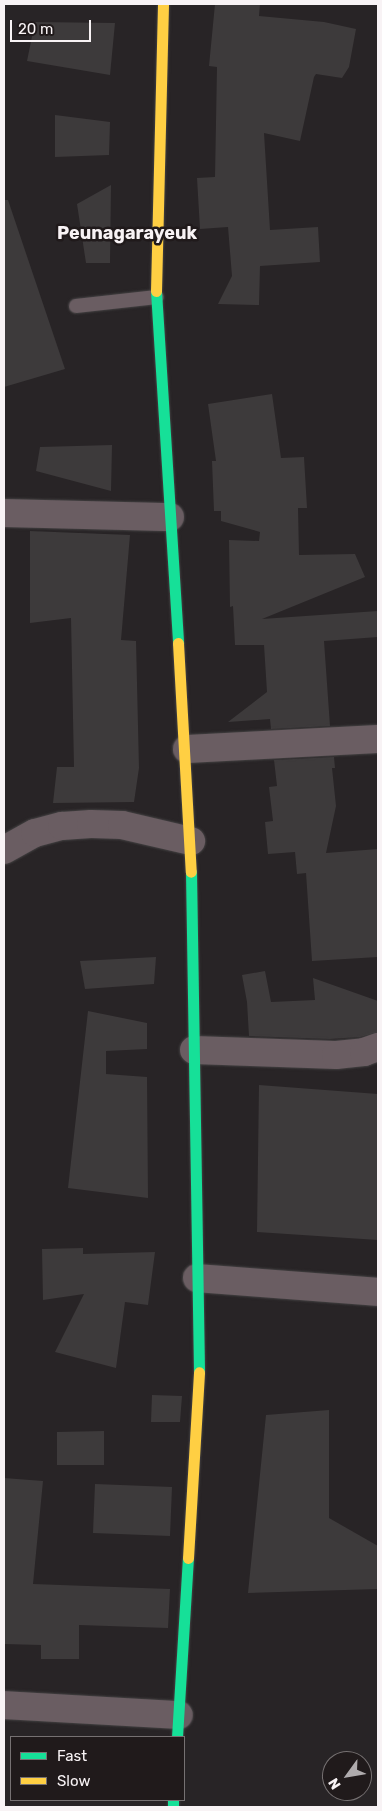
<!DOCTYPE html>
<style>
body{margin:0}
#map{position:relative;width:382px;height:1811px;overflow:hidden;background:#282426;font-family:Rubik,sans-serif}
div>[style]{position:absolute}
.building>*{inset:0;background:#3d3a3b}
.roads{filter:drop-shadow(0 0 1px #444243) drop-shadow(0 0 1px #444243)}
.lane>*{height:14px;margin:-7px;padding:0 7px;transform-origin:7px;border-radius:7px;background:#6a5d62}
.street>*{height:28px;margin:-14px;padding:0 14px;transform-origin:14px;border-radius:14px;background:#6a5d62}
.fast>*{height:11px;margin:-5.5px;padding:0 5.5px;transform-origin:5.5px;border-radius:5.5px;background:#16e098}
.slow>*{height:11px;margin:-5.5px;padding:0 5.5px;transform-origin:5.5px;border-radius:5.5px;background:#ffcf43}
span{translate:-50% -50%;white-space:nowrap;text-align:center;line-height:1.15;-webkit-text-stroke:5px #201a1b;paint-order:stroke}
.quarter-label{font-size:18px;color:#f8f3f5;font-weight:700}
.frame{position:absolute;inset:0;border:5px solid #f8f3f5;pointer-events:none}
.legend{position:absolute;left:10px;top:1736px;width:175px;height:65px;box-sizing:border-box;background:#201a1b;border:1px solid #767172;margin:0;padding:6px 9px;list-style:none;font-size:15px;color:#f8f3f5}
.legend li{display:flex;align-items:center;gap:10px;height:25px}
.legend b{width:25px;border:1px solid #767172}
.north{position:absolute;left:322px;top:1751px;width:50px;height:50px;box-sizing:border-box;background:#201a1b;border:1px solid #767172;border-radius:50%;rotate:238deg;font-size:14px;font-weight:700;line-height:20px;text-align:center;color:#f8f3f5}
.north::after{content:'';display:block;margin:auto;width:18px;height:22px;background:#afabad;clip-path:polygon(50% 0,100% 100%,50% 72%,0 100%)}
.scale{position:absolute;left:10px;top:20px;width:81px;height:22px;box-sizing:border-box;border:2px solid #f8f3f5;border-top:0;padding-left:6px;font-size:15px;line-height:18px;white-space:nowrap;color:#f8f3f5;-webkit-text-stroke:4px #201a1b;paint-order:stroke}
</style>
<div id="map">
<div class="building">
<i style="clip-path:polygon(215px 4px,260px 4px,259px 16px,324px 22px,356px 29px,349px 67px,342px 78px,316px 74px,314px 77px,300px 141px,264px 133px,270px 230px,318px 227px,320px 262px,260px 266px,259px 305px,218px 304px,232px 276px,228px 227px,200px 229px,197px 178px,215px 177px,217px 67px,209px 66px)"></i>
<i style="clip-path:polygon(35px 22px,115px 23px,110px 75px,27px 61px)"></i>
<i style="clip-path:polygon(55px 115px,110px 122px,109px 155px,55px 157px)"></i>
<i style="clip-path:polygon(111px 185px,110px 263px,86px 263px,77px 204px)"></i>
<i style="clip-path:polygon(4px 200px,8px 200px,65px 369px,4px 387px)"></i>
<i style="clip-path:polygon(272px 394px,281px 458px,304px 457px,307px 508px,298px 508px,299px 555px,355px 554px,365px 577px,262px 619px,378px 611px,378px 637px,324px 641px,330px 726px,271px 729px,270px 719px,228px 722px,267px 692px,264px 645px,235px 645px,233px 606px,230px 607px,229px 540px,259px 541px,260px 532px,221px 521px,221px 511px,214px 511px,212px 461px,216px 461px,208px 404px)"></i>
<i style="clip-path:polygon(112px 445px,111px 491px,36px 471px,40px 447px)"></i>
<i style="clip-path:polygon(30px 531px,130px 535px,121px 640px,136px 641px,139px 768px,134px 802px,53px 803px,57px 767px,74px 767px,71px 618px,30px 623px)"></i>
<i style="clip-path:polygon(334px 757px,335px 768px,332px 768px,336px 806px,326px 853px,378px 849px,378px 957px,312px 961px,306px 873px,297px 874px,295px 852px,268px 854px,265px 822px,273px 821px,269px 787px,277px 786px,274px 760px)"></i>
<i style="clip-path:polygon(156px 957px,154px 984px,85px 989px,80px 961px)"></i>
<i style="clip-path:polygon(265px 971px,271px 1002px,315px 1000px,313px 978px,378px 1001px,378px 1032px,360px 1037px,330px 1039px,249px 1036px,247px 1002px,242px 975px)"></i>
<i style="clip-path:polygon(88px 1011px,147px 1023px,147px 1049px,106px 1051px,106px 1074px,147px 1077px,148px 1198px,68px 1188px)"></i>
<i style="clip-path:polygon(259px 1085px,378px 1094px,378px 1240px,257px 1232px)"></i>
<i style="clip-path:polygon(83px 1248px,83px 1254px,155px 1252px,148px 1305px,125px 1302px,116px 1368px,55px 1352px,84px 1294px,43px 1300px,42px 1249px)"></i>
<i style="clip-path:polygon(152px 1395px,182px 1396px,180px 1422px,151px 1422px)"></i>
<i style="clip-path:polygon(329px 1410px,329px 1518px,378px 1546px,378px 1589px,248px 1593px,266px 1415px)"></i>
<i style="clip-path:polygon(104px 1431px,104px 1465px,57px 1465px,57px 1432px)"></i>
<i style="clip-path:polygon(4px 1478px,43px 1481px,33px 1584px,170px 1589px,168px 1628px,79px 1625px,79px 1659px,41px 1659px,41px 1645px,4px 1644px)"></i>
<i style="clip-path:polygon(95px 1484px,172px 1487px,170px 1536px,93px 1533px)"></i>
</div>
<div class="roads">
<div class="lane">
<i style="left:76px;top:306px;width:81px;rotate:-6.4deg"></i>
</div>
<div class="street">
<i style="left:4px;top:513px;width:166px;rotate:1.4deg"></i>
<i style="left:187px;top:749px;width:191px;rotate:-3deg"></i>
<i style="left:4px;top:850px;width:35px;rotate:-29deg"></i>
<i style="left:35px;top:833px;width:28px;rotate:-15deg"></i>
<i style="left:62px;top:826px;width:29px;rotate:-4deg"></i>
<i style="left:91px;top:824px;width:31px;rotate:2deg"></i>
<i style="left:122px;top:825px;width:71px;rotate:13.1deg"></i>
<i style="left:194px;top:1050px;width:142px;rotate:2deg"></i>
<i style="left:336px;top:1055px;width:28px;rotate:-6deg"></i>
<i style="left:364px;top:1052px;width:15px;rotate:-20deg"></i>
<i style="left:197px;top:1278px;width:182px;rotate:4.4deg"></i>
<i style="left:4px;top:1705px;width:175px;rotate:3.3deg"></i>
</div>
<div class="fast">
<i style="left:156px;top:291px;width:353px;rotate:86.4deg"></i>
<i style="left:191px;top:872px;width:500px;rotate:89.08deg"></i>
<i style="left:177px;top:1737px;width:179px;rotate:-86.5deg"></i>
<i style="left:173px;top:1800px;width:7px;rotate:90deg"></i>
</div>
<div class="slow">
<i style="left:156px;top:291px;width:287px;rotate:-88.6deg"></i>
<i style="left:178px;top:643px;width:229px;rotate:86.8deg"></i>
<i style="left:188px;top:1558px;width:186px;rotate:-86.6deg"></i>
</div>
</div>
<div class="quarter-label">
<span style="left:127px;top:233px">Peunagarayeuk</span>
</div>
<div class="frame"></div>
<ul class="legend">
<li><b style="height:6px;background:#16e098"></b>Fast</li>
<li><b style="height:6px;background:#ffcf43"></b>Slow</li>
</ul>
<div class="north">N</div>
<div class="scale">20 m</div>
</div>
